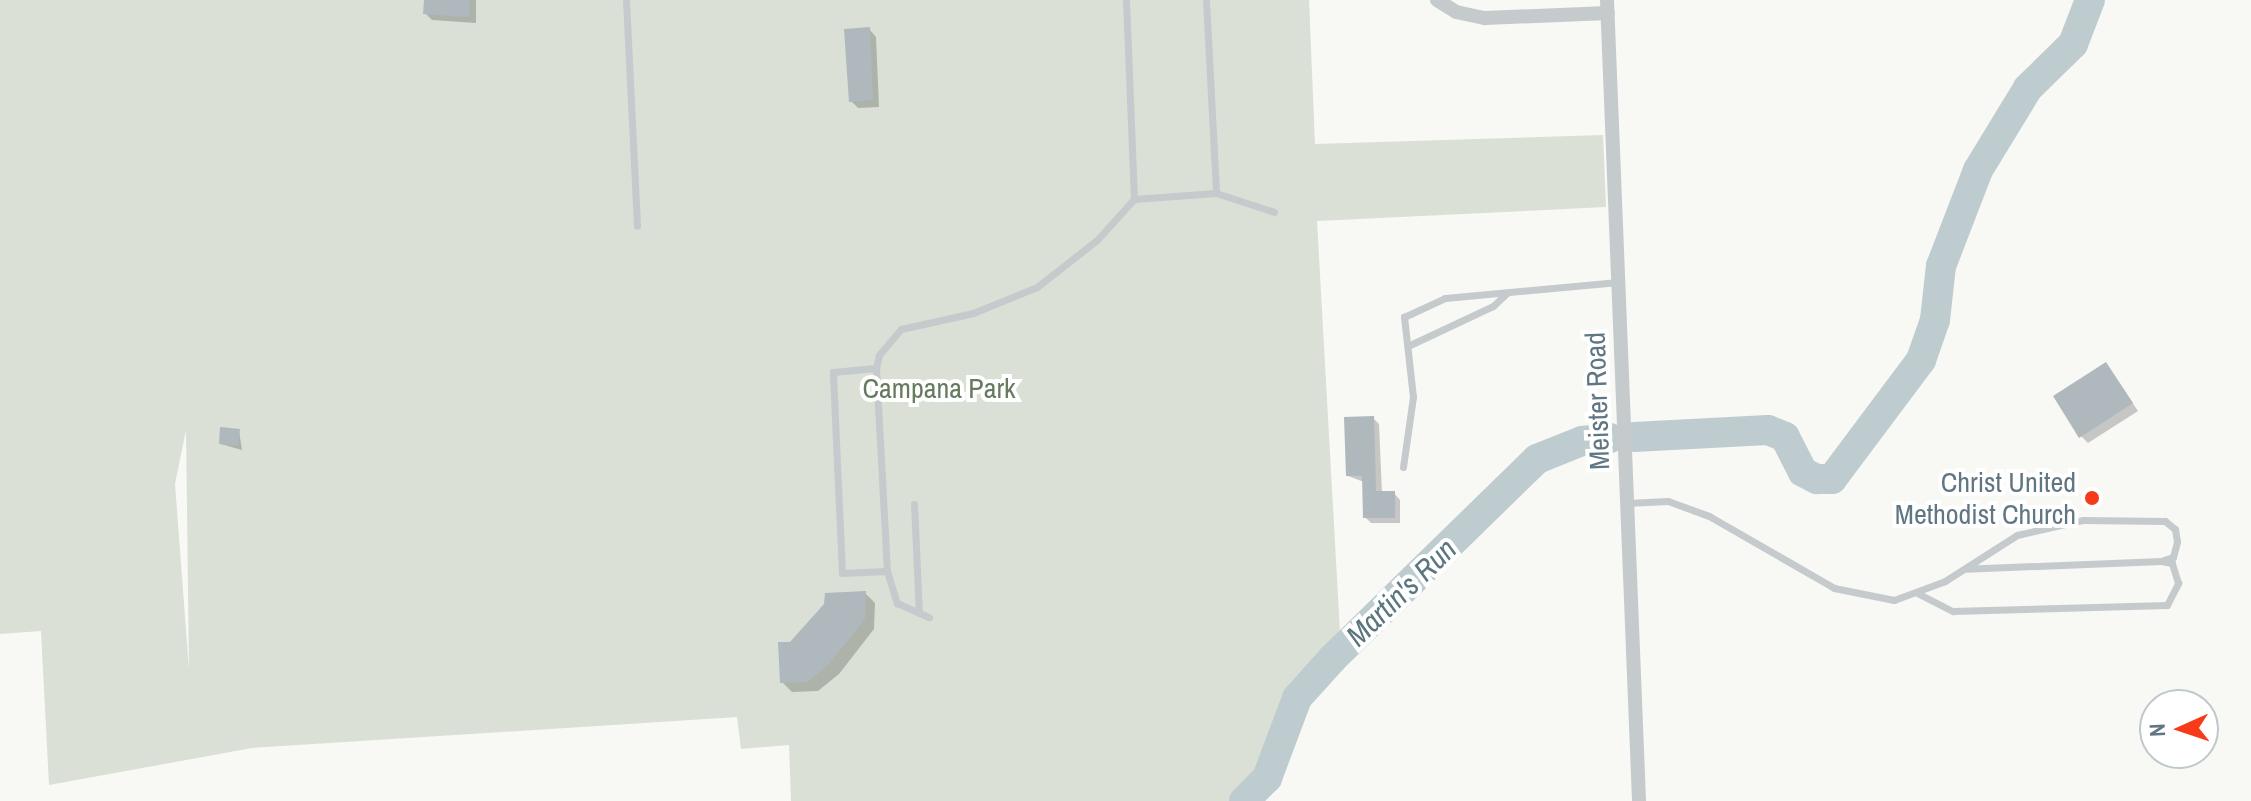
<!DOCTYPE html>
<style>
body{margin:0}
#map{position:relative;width:2251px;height:801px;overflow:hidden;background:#f8f8f5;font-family:"Archivo Narrow",sans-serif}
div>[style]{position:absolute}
.green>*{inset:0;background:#dae0d5}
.shadow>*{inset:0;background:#0003}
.river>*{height:30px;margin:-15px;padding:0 15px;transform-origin:15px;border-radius:15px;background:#beccd0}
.building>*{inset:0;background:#aeb8bd}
.lane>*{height:7px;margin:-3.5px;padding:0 3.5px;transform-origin:3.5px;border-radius:3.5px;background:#c5cacd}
.street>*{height:14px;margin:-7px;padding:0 7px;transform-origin:7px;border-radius:7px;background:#c5cacd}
.dots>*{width:22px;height:22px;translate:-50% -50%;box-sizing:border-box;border:4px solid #fff;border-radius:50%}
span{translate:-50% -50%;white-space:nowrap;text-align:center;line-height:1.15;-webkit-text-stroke:8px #fff;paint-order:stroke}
.park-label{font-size:28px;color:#667a5f}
.street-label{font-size:28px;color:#607683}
.poi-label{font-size:28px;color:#607683}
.right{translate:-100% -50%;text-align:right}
.water-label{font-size:30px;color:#5a767e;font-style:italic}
.north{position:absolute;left:2139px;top:689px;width:80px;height:80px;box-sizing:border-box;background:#fff;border:2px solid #bfc8cd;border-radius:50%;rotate:267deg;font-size:22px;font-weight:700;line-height:32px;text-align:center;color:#607683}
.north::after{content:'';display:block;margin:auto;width:28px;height:36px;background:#f53b17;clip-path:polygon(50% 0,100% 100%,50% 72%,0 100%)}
</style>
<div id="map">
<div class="green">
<i style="clip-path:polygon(evenodd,0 0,1309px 0,1315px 144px,1603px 135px,1606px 207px,1317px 221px,1341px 650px,1297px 698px,1267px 778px,1244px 801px,791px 801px,789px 745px,741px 749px,737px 717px,252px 748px,49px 785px,41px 631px,0 634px,0 0,186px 430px,189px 670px,175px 484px,186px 430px)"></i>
</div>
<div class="shadow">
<i style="clip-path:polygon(426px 0,476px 0,476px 23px,432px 20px,425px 13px)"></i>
<i style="clip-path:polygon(869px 29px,876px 37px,879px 107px,858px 108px,851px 101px)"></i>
<i style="clip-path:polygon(2106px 364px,2138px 411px,2088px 443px,2081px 436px)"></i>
<i style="clip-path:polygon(1373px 418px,1379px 424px,1382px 493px,1394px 493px,1400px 500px,1400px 523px,1371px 523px,1365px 517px,1364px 482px,1348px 476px)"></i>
<i style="clip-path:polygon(239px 431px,242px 450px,221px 444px)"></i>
<i style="clip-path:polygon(865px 593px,875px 603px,874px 629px,839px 674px,818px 691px,792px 692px,782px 682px,790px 644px)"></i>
</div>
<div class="river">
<i style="left:1634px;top:437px;width:134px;rotate:-3deg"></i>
<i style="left:1768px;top:430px;width:18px;rotate:22deg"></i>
<i style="left:1785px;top:437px;width:39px;rotate:63deg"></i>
<i style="left:1803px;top:472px;width:16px;rotate:27deg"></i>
<i style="left:1817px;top:479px;width:15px"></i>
<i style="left:1832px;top:479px;width:149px;rotate:-53.2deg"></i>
<i style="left:1921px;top:360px;width:42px;rotate:-70.7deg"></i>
<i style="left:1935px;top:320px;width:54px;rotate:-83.7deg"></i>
<i style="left:1941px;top:266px;width:103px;rotate:-68.9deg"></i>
<i style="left:1978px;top:170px;width:96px;rotate:-58.6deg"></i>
<i style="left:2028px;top:88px;width:63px;rotate:-44.4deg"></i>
<i style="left:2073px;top:44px;width:47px;rotate:-68.9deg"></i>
<i style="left:1244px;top:801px;width:33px;rotate:-45deg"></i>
<i style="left:1267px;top:778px;width:85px;rotate:-69.4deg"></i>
<i style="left:1297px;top:698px;width:54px;rotate:-48deg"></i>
<i style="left:1333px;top:658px;width:285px;rotate:-44.3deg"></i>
<i style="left:1537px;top:459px;width:48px;rotate:-21.8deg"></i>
<i style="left:1582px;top:441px;width:28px;rotate:-6deg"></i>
</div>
<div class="building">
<i style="clip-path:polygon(424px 0,470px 0,469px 17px,423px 14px)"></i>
<i style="clip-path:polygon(870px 27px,873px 100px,849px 102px,844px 29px)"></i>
<i style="clip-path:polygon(2106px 362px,2133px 403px,2079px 438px,2053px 396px)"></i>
<i style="clip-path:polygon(1374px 416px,1376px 491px,1395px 491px,1395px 518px,1363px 518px,1362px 476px,1346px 476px,1344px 417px)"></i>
<i style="clip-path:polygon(220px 427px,240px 429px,238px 446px,219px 444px)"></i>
<i style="clip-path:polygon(866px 591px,865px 619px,829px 664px,808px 682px,780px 683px,778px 642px,790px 642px,824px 604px,825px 593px)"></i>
</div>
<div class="lane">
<i style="left:626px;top:0;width:226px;rotate:87.2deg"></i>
<i style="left:1126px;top:0;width:199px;rotate:87.7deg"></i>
<i style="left:1134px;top:199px;width:82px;rotate:-4.2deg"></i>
<i style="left:1206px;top:0;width:193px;rotate:87deg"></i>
<i style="left:1216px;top:193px;width:61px;rotate:18.1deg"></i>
<i style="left:1410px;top:345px;width:92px;rotate:-25.2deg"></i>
<i style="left:1493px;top:306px;width:18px;rotate:-43deg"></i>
<i style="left:876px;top:368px;width:203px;rotate:86.9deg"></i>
<i style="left:887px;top:571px;width:45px;rotate:177.5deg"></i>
<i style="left:842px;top:573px;width:201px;rotate:-92.6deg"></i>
<i style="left:833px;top:372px;width:43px;rotate:-5.3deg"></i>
<i style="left:876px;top:368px;width:13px;rotate:-77deg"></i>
<i style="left:879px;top:355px;width:34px;rotate:-50deg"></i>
<i style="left:901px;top:329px;width:74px;rotate:-12.5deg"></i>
<i style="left:973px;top:313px;width:69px;rotate:-22.1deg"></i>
<i style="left:1037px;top:287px;width:76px;rotate:-38.1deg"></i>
<i style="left:1097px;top:240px;width:55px;rotate:-47.9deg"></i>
<i style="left:1403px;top:467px;width:71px;rotate:-81.9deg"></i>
<i style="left:1413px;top:397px;width:81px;rotate:-96.4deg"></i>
<i style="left:1404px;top:317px;width:45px;rotate:-24.9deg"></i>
<i style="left:1445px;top:298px;width:174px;rotate:-5.3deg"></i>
<i style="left:1627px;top:503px;width:41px;rotate:-2.8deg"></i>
<i style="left:1668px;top:501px;width:44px;rotate:20.1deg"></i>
<i style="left:1709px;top:516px;width:144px;rotate:29.9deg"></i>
<i style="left:1834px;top:588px;width:61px;rotate:11.3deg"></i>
<i style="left:1894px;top:600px;width:54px;rotate:-20.4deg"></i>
<i style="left:1945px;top:581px;width:85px;rotate:-32.6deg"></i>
<i style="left:2017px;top:535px;width:68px;rotate:-12.8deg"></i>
<i style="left:2083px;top:520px;width:82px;rotate:0.7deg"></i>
<i style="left:2165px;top:521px;width:13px;rotate:39deg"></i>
<i style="left:2175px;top:529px;width:13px;rotate:81deg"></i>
<i style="left:2177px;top:542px;width:16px;rotate:105deg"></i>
<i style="left:2173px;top:557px;width:13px;rotate:162deg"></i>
<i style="left:914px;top:504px;width:109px;rotate:87.4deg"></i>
<i style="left:887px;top:571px;width:34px;rotate:73deg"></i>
<i style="left:897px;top:603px;width:35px;rotate:24deg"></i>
<i style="left:1919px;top:594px;width:38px;rotate:27deg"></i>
<i style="left:1953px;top:611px;width:214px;rotate:-1.6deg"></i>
<i style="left:2167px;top:605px;width:25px;rotate:-63deg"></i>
<i style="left:2178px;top:583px;width:21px;rotate:-107deg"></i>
<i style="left:2172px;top:563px;width:11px;rotate:-170deg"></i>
<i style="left:2161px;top:561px;width:196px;rotate:177.7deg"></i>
</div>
<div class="street">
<i style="left:1437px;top:0;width:22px;rotate:32deg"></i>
<i style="left:1456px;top:12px;width:30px;rotate:12deg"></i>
<i style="left:1485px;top:18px;width:123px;rotate:-2.3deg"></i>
<i style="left:1607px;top:0;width:802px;rotate:87.71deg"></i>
</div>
<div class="dots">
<i style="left:2092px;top:498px;background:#f53b17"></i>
</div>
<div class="park-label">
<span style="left:939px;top:388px">Campana Park</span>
</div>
<div class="street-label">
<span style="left:1597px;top:401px;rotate:-92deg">Meister Road</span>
</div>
<div class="poi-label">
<span class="right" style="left:2076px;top:498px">Christ United<br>Methodist Church</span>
</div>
<div class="water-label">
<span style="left:1401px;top:592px;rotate:-44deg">Martin's Run</span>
</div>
<div class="north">N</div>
</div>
